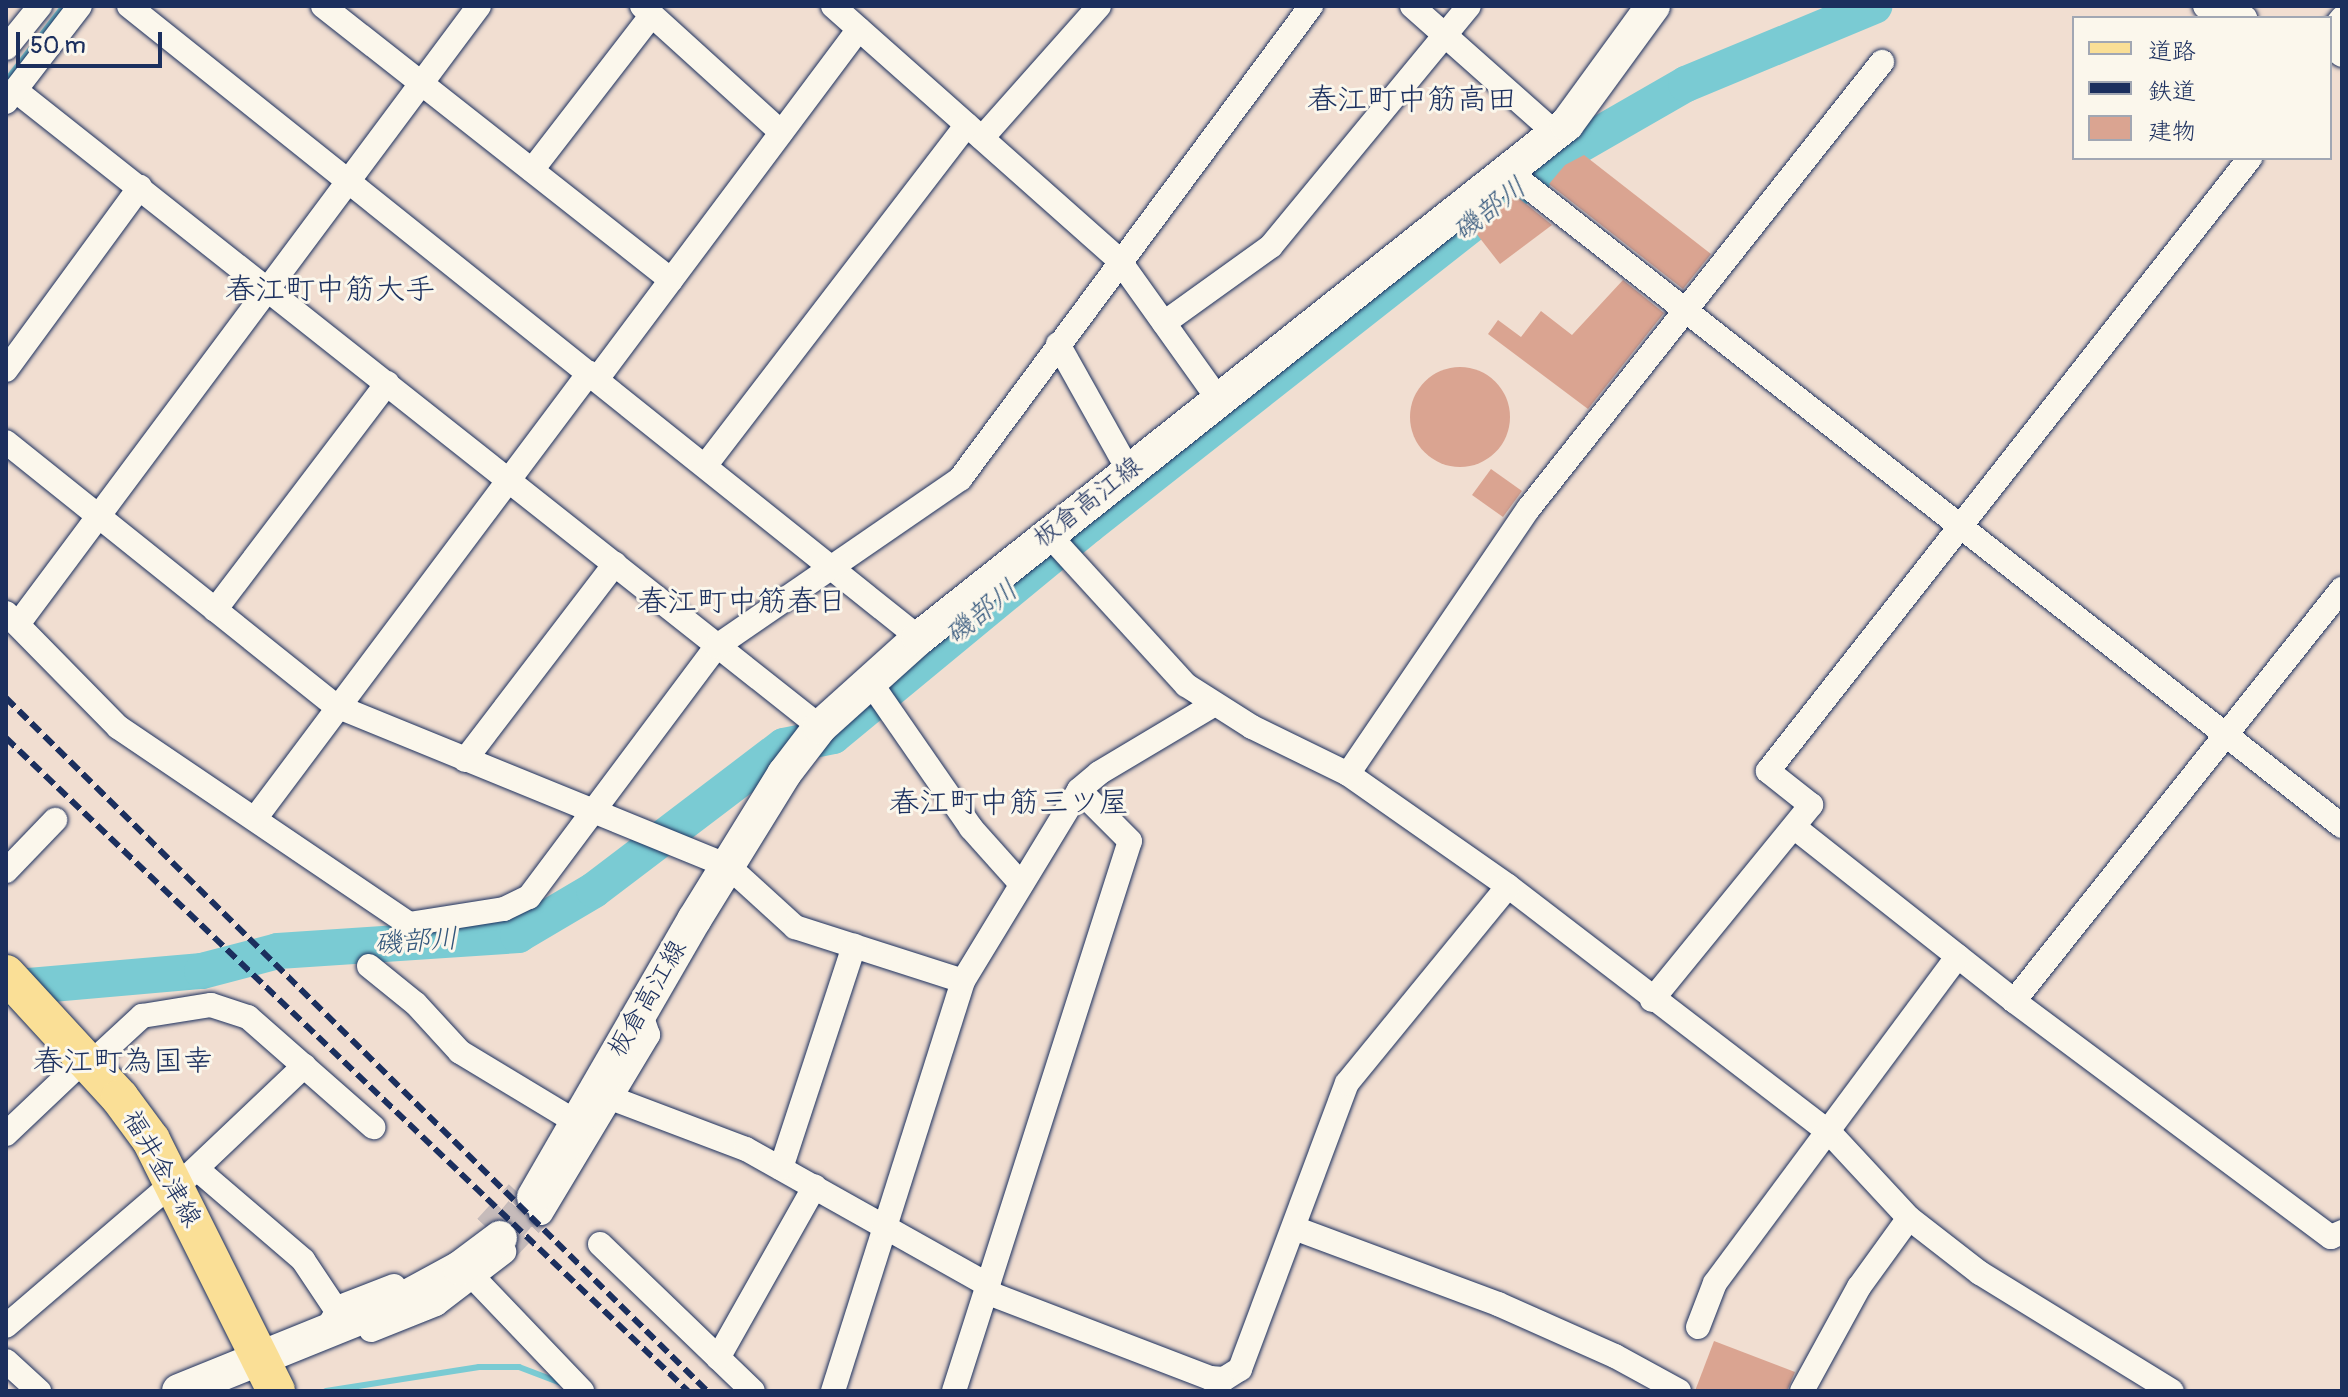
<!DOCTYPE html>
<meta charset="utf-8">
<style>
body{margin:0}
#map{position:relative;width:2348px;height:1397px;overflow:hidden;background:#f1ded1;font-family:Pangolin,"Klee One",sans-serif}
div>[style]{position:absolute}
.stream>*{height:6px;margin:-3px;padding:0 3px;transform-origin:3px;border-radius:3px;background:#7acbd3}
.river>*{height:36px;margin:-18px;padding:0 18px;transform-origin:18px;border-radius:18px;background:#7acbd3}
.building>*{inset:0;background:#daa491}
.round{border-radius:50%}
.street-tunnel>*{height:24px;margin-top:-12px;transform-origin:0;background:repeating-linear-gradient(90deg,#c6bbba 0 24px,transparent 0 36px)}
.secondary-tunnel>*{height:34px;margin-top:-17px;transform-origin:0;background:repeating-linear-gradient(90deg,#c6bbba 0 34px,transparent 0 51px)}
.roads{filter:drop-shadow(0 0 2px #1b2f5e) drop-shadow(0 0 2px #1b2f5e)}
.street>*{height:24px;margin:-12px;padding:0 12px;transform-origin:12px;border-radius:12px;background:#fbf7ec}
.secondary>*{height:34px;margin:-17px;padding:0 17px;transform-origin:17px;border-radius:17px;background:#fbf7ec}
.primary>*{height:38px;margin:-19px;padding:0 19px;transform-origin:19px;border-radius:19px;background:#fadf96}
.rail>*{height:6px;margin-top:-3px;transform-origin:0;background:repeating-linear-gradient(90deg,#1b2f5e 0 12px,transparent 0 18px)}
span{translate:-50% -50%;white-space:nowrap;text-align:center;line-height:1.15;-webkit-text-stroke:6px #fbf7ec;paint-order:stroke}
.street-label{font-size:26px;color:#1b2f5e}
.water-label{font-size:28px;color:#33567b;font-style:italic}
.quarter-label{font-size:30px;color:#1b2f5e}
.frame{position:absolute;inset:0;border:8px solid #1b2f5e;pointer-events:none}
.legend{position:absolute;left:2072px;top:16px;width:260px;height:144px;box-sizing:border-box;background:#fbf7ec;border:2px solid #a1a7b3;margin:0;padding:10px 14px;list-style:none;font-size:24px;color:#1b2f5e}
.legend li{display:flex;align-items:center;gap:16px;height:40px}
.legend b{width:40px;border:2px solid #a1a7b3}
.scale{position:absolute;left:16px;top:32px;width:146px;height:36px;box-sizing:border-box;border:4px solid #1b2f5e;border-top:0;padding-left:10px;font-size:24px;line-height:28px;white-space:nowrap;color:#1b2f5e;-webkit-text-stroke:6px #fbf7ec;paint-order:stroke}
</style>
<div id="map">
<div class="stream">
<i style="left:6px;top:81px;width:95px;rotate:-52.3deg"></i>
<i style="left:326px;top:1391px;width:155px;rotate:-8.9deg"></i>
<i style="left:479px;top:1367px;width:40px"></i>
<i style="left:519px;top:1367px;width:45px;rotate:20.9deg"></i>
</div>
<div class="river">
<i style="left:6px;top:988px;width:197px;rotate:-5deg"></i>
<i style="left:202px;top:971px;width:79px;rotate:-14.7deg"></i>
<i style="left:278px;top:951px;width:241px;rotate:-3.8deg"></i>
<i style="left:518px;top:935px;width:88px;rotate:-30.6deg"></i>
<i style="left:594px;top:890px;width:238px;rotate:-37.2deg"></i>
<i style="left:784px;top:746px;width:50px;rotate:-11.5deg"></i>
<i style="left:833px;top:736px;width:332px;rotate:-39.5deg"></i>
<i style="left:1089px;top:525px;width:589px;rotate:-38.17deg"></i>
<i style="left:1552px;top:161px;width:155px;rotate:-29.9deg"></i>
<i style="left:1686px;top:84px;width:204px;rotate:-22.5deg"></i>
</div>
<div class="building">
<i style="clip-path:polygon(1584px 155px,1711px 254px,1683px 289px,1549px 184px,1565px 165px)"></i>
<i style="clip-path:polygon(1515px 195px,1552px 225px,1500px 264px,1472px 228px)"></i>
<i style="clip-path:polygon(1623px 280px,1664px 313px,1588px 409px,1488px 334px,1498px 320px,1521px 337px,1541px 311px,1572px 335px)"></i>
<i class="round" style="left:1410px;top:367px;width:100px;height:100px"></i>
<i style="clip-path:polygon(1491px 469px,1522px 491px,1503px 517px,1472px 495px)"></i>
<i style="clip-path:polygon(1714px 1341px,1795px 1372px,1787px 1391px,1695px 1391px)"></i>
</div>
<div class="street-tunnel">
<i style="left:486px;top:1227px;width:47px;rotate:-47.6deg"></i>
<i style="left:505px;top:1251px;width:52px;rotate:-46.5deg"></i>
</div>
<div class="secondary-tunnel">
<i style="left:500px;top:1238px;width:53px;rotate:-50.3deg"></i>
</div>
<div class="roads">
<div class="street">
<i style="left:129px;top:6px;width:1012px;rotate:38.66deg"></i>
<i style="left:323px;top:6px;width:443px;rotate:38.2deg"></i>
<i style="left:642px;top:6px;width:188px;rotate:42.2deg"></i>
<i style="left:833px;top:6px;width:383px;rotate:41.6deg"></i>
<i style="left:1119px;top:260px;width:172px;rotate:54.5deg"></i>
<i style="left:1412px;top:6px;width:191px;rotate:41.6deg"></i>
<i style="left:2205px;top:6px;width:42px;rotate:16.7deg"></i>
<i style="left:2330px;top:33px;width:19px;rotate:-51deg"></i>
<i style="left:2330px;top:46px;width:15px;rotate:37deg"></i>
<i style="left:6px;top:48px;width:54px;rotate:-51deg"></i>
<i style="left:15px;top:90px;width:1027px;rotate:38.35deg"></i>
<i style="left:6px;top:102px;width:121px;rotate:-52.4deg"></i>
<i style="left:982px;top:138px;width:176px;rotate:-48.4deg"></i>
<i style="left:532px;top:170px;width:196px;rotate:-52.3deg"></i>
<i style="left:1508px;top:171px;width:1060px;rotate:38.15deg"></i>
<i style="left:1164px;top:323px;width:132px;rotate:-35.7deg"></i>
<i style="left:1271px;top:246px;width:311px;rotate:-50.5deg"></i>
<i style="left:1058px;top:344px;width:145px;rotate:60.8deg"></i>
<i style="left:6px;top:370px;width:227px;rotate:-53.8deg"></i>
<i style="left:597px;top:379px;width:437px;rotate:-53.2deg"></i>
<i style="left:6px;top:442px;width:423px;rotate:38.7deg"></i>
<i style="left:336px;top:706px;width:423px;rotate:22.2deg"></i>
<i style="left:728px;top:866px;width:91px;rotate:42.3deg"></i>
<i style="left:795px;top:927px;width:176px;rotate:17.8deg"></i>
<i style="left:705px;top:466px;width:430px;rotate:-52.5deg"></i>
<i style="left:1049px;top:535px;width:203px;rotate:47.6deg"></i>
<i style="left:1186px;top:685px;width:78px;rotate:32.5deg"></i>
<i style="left:1252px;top:727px;width:107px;rotate:26.1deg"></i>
<i style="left:1348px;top:774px;width:195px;rotate:35deg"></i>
<i style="left:1508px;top:886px;width:404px;rotate:37.5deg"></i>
<i style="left:1829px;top:1132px;width:117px;rotate:47.1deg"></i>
<i style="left:1909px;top:1218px;width:90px;rotate:37.8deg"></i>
<i style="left:1980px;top:1273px;width:225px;rotate:31.6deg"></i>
<i style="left:215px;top:610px;width:285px;rotate:-52.8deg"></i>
<i style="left:6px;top:613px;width:160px;rotate:45.5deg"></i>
<i style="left:118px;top:727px;width:351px;rotate:34.1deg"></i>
<i style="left:409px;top:924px;width:96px;rotate:-9deg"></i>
<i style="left:504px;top:909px;width:28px;rotate:-26deg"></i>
<i style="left:529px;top:897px;width:314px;rotate:-53.2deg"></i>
<i style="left:717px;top:646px;width:295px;rotate:-34.5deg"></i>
<i style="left:960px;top:479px;width:589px;rotate:-53.42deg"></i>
<i style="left:18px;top:624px;width:771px;rotate:-53.28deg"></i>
<i style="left:868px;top:679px;width:181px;rotate:55.3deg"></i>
<i style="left:971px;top:828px;width:75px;rotate:48.2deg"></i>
<i style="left:465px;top:760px;width:247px;rotate:-52.6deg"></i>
<i style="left:1348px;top:774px;width:322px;rotate:-55.8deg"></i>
<i style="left:1529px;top:508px;width:569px;rotate:-51.64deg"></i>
<i style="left:257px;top:816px;width:554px;rotate:-53.15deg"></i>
<i style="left:1794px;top:827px;width:280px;rotate:38.3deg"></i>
<i style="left:2014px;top:1001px;width:395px;rotate:36.7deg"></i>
<i style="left:2331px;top:1237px;width:12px;rotate:-24deg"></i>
<i style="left:6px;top:871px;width:71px;rotate:-46.1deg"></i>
<i style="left:369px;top:966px;width:60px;rotate:39deg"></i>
<i style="left:416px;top:1004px;width:65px;rotate:47.5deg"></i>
<i style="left:460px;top:1052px;width:124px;rotate:31.1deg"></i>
<i style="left:1652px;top:1000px;width:252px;rotate:-50.8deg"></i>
<i style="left:1811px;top:805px;width:55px;rotate:-141.7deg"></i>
<i style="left:1768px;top:771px;width:780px;rotate:-51.82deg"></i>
<i style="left:2014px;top:1001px;width:527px;rotate:-51.48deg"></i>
<i style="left:90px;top:1064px;width:71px;rotate:-42.7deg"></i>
<i style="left:142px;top:1016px;width:70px;rotate:-9.1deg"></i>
<i style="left:211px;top:1005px;width:39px;rotate:18deg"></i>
<i style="left:248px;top:1017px;width:167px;rotate:41.3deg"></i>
<i style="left:611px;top:1098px;width:144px;rotate:20.7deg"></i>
<i style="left:746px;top:1149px;width:278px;rotate:29.3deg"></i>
<i style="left:6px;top:1134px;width:109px;rotate:-43.5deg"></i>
<i style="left:781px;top:1168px;width:234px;rotate:-71.8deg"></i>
<i style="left:197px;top:1169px;width:140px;rotate:40.6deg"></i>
<i style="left:303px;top:1260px;width:61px;rotate:56.3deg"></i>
<i style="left:184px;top:1180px;width:166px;rotate:-43.5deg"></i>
<i style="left:541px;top:1213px;width:208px;rotate:-59deg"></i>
<i style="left:648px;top:1035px;width:28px;rotate:-109deg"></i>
<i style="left:1294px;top:1228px;width:218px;rotate:20.4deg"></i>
<i style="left:1498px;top:1304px;width:128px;rotate:24deg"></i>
<i style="left:1615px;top:1356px;width:73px;rotate:28.7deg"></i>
<i style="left:600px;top:1244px;width:212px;rotate:43.9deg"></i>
<i style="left:475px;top:1279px;width:155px;rotate:46.3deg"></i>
<i style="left:986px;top:1292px;width:240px;rotate:21deg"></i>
<i style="left:1210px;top:1378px;width:14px;rotate:4deg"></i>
<i style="left:1224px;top:1379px;width:19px;rotate:-32deg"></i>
<i style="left:1240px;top:1369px;width:305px;rotate:-69.5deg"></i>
<i style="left:1347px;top:1083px;width:254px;rotate:-50.7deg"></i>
<i style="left:6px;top:1326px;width:221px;rotate:-40.6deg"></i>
<i style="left:1698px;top:1327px;width:47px;rotate:-68.9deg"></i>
<i style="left:1715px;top:1283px;width:407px;rotate:-53.4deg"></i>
<i style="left:371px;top:1330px;width:70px;rotate:-21.8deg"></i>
<i style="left:436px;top:1304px;width:86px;rotate:-37.4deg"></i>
<i style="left:325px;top:1332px;width:29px;rotate:-59deg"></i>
<i style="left:340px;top:1307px;width:58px;rotate:-21.3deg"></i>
<i style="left:718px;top:1358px;width:197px;rotate:-60.6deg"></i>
<i style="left:6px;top:1361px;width:45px;rotate:42.3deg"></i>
<i style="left:833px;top:1391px;width:430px;rotate:-72.4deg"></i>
<i style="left:963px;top:981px;width:223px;rotate:-58.7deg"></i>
<i style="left:1079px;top:790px;width:26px;rotate:-40deg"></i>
<i style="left:1099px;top:773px;width:133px;rotate:-30.8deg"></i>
<i style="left:954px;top:1391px;width:577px;rotate:-72.26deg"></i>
<i style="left:1130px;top:841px;width:72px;rotate:-135deg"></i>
<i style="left:1802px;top:1391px;width:119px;rotate:-61.3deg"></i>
<i style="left:1859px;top:1287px;width:85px;rotate:-54.1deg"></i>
</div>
<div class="secondary">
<i style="left:534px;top:1197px;width:320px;rotate:-60deg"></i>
<i style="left:694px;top:920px;width:172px;rotate:-58.3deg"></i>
<i style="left:784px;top:774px;width:59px;rotate:-52.5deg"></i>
<i style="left:820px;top:727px;width:133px;rotate:-42deg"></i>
<i style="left:919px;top:638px;width:827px;rotate:-38.42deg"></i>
<i style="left:1567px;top:124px;width:146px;rotate:-53.9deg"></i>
<i style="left:179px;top:1391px;width:230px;rotate:-22deg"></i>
<i style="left:392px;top:1305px;width:77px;rotate:-28.6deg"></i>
<i style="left:460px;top:1268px;width:50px;rotate:-36.9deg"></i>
</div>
<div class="primary">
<i style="left:6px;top:974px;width:168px;rotate:47.4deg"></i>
<i style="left:120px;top:1098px;width:52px;rotate:53.6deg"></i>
<i style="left:151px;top:1140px;width:280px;rotate:63.5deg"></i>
</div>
</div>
<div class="rail">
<i style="left:6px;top:698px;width:986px;rotate:44.67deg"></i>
<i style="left:6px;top:738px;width:944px;rotate:43.76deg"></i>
</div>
<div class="street-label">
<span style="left:1088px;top:503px;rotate:-38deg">板倉高江線</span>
<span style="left:648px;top:999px;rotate:-60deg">板倉高江線</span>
<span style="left:161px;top:1169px;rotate:60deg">福井金津線</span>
</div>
<div class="water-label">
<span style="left:1490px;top:210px;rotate:-38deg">磯部川</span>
<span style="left:982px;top:613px;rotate:-39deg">磯部川</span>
<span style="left:416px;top:942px;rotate:-4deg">磯部川</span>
</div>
<div class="quarter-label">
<span style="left:1412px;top:100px">春江町中筋高田</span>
<span style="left:330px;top:290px">春江町中筋大手</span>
<span style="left:742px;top:602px">春江町中筋春日</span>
<span style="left:1009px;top:803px">春江町中筋三ツ屋</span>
<span style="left:123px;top:1062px">春江町為国幸</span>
</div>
<div class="frame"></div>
<ul class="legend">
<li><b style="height:10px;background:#fadf96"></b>道路</li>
<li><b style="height:10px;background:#1b2f5e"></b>鉄道</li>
<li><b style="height:22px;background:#daa491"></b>建物</li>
</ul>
<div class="scale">50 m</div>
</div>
